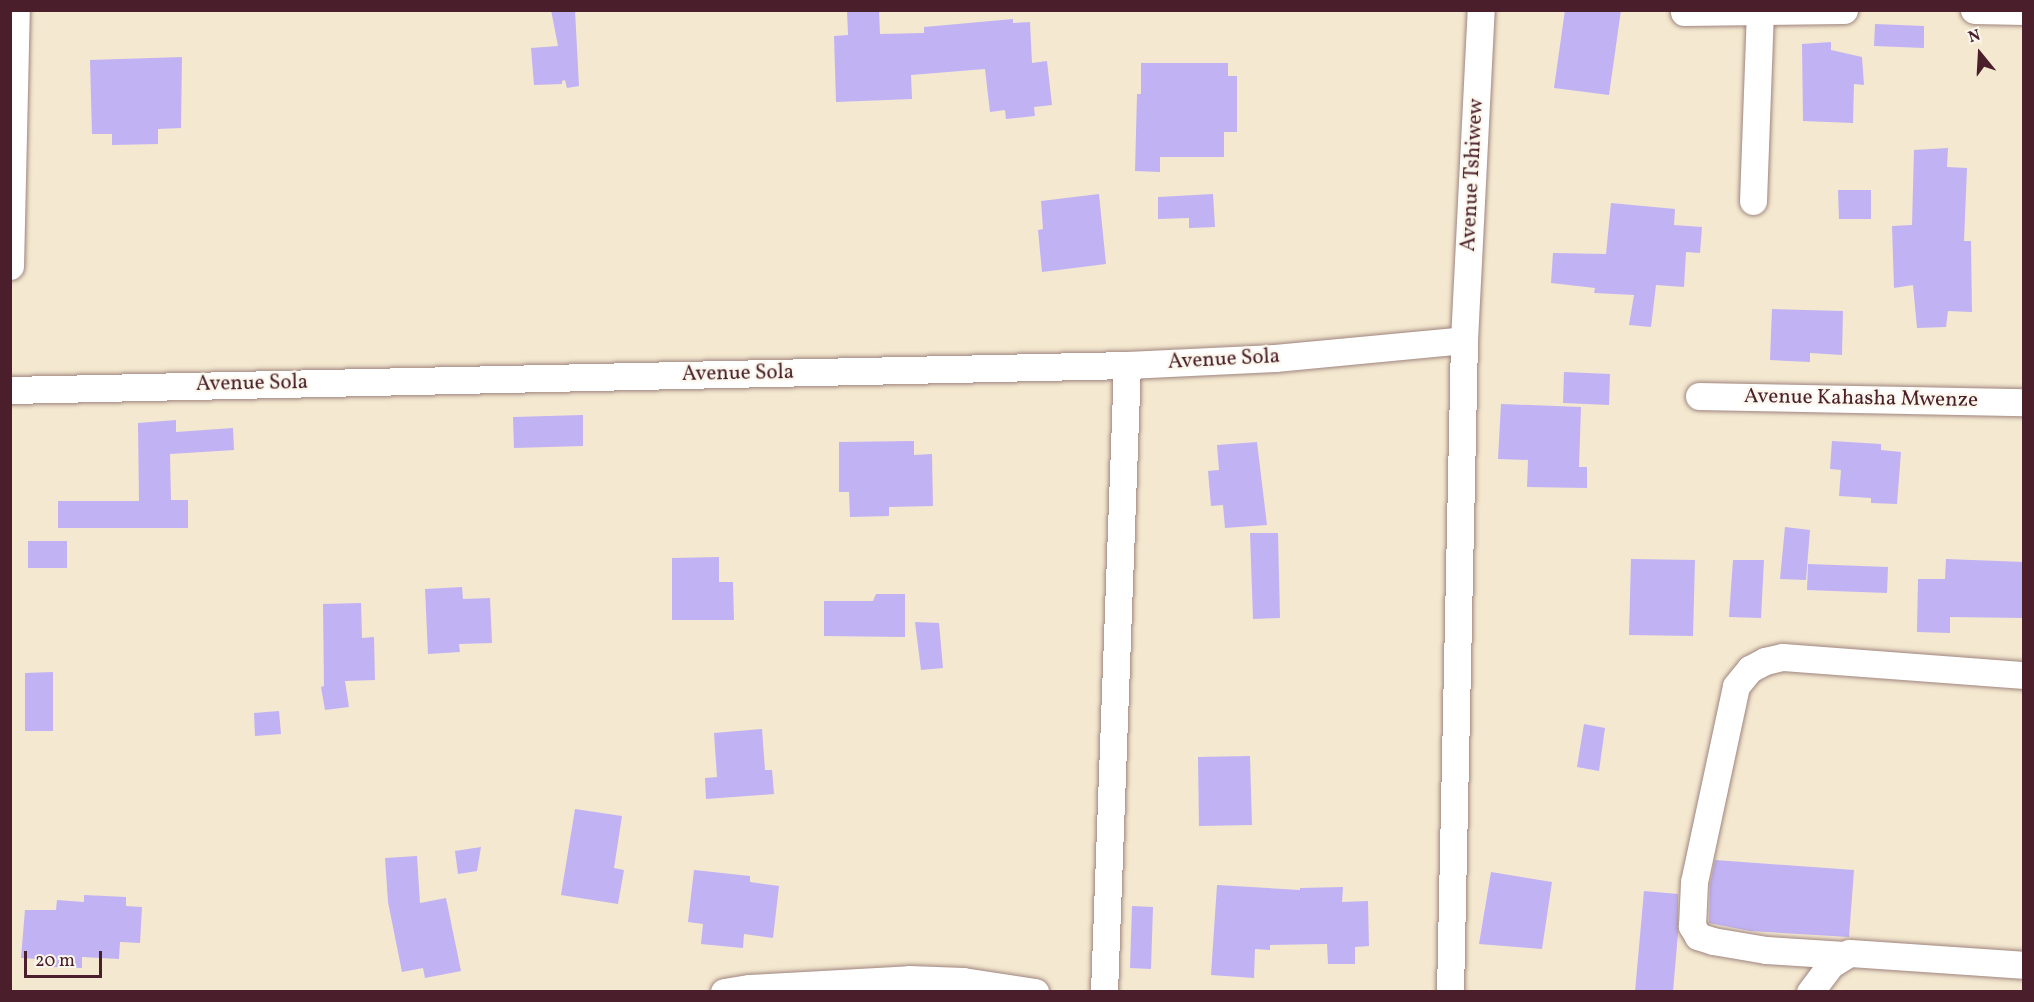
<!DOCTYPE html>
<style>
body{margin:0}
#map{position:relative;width:2034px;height:1002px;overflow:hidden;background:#f4e8d0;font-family:Vollkorn,serif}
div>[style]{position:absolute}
.building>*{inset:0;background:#c1b2f4}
.roads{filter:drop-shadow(0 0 2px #9f847e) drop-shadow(0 0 2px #9f847e)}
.street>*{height:27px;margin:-13.5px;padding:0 13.5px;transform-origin:13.5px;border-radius:13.5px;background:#fff}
span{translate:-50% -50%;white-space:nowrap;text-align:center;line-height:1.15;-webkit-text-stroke:4.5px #fbf7ec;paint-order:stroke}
.street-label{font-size:21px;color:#4a1f2b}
.frame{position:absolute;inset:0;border:12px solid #4a1f2b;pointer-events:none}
.north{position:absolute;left:1950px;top:24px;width:60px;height:60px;-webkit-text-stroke:4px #fbf7ec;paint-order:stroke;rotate:342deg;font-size:16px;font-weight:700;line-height:24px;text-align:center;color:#4a1f2b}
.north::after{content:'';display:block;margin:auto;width:21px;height:27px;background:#4a1f2b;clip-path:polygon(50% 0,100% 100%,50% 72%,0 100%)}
.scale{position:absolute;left:24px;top:951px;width:78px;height:27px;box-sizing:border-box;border:3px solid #4a1f2b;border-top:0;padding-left:8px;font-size:18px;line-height:21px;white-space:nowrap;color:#4a1f2b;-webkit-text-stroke:4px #fbf7ec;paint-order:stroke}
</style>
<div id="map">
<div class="building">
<i style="clip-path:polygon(551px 10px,575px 10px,579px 86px,567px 88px,565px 80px,562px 81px,562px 84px,534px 85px,531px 48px,558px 46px)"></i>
<i style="clip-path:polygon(847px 10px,879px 10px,880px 34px,924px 33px,924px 27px,1013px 19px,1013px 23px,1030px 22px,1032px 63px,1047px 61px,1052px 105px,1034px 107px,1035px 116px,1006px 119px,1005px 110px,990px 112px,985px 69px,911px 75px,912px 99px,836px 102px,834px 36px,848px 35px)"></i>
<i style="clip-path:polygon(1565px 10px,1621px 10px,1609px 95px,1554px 88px)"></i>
<i style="clip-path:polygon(1875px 24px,1924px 26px,1924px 48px,1874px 46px)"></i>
<i style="clip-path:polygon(1831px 42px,1831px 50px,1862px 57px,1864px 85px,1854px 84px,1853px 123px,1803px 121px,1802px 44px)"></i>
<i style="clip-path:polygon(182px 57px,181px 128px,158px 129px,158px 144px,112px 145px,112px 134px,92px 134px,90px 60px)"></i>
<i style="clip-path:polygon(1141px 63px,1228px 63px,1228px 76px,1237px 76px,1237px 132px,1224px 132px,1224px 157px,1160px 157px,1160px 172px,1135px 171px,1137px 94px,1141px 94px)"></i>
<i style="clip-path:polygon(1948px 148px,1947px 167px,1967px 168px,1964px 241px,1971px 241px,1972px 312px,1948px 311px,1946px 327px,1917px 328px,1913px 285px,1894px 288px,1892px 226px,1912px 225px,1914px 150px)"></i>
<i style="clip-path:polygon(1838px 190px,1871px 190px,1871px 219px,1839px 219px)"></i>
<i style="clip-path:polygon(1099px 194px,1106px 264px,1042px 272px,1038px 230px,1043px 229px,1041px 201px)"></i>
<i style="clip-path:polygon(1213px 194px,1215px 227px,1189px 228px,1189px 218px,1158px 219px,1158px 197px)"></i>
<i style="clip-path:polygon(1611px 203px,1675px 209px,1674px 225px,1702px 227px,1700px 253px,1686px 252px,1684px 287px,1656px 285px,1651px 327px,1629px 325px,1634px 295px,1594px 293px,1595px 288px,1551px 283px,1553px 253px,1606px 254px)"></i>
<i style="clip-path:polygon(1772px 309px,1843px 311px,1842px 355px,1810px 353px,1810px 362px,1770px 360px)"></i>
<i style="clip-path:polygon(1564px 372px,1610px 374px,1609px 405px,1563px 403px)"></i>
<i style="clip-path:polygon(1501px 404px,1581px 407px,1579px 467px,1587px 467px,1587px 488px,1527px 487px,1528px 460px,1498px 459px)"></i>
<i style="clip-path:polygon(583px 415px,583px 446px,514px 448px,513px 417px)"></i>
<i style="clip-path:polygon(176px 420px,176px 432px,233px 428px,234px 450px,170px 454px,171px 500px,188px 500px,188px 528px,58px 528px,58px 501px,139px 501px,138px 423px)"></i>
<i style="clip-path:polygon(914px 441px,914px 455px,932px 454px,933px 506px,889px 507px,889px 516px,850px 517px,849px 492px,839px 492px,839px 442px)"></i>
<i style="clip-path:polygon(1832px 441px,1881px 444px,1881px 450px,1901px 452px,1897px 504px,1871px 503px,1871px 498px,1839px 496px,1841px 470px,1830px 469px)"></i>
<i style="clip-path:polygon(1257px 442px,1267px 525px,1225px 528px,1223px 505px,1211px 506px,1208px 471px,1219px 470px,1217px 445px)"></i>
<i style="clip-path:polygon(1785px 527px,1810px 530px,1806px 580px,1780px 579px)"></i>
<i style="clip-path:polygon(1250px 533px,1278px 533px,1280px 618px,1253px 619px)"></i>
<i style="clip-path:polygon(28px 541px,67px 541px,67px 568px,28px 568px)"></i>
<i style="clip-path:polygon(719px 557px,719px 582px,733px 582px,734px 620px,672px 620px,672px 558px)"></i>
<i style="clip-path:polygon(1631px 559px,1695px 560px,1693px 636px,1629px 635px)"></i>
<i style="clip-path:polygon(1946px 559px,2024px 562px,2024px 618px,1950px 617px,1950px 633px,1917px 632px,1918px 579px,1945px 579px)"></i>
<i style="clip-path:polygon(1733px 560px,1764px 560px,1761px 618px,1729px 617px)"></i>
<i style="clip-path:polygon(1808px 564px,1888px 567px,1887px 593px,1807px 590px)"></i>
<i style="clip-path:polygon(462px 587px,463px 599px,490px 598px,492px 643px,459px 644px,460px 652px,428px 654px,425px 589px)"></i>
<i style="clip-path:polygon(876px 594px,905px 594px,905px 637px,824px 636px,824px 601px,873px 601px)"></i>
<i style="clip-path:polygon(361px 603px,362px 638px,374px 637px,375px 680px,345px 681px,349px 707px,325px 710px,321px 687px,324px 686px,323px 604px)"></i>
<i style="clip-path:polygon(915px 622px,939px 623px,943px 668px,921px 670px)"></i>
<i style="clip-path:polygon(53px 672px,53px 731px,25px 731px,25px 673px)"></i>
<i style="clip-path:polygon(279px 711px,281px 734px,255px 736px,254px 713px)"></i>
<i style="clip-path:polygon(1584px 724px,1605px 728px,1599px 771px,1577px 767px)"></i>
<i style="clip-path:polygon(762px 729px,765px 770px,772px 770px,774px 794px,706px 799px,705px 778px,717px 777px,714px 733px)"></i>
<i style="clip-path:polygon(1250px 756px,1252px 825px,1199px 826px,1198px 757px)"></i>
<i style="clip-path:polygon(575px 809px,622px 816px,614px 868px,624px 870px,618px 904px,561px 895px)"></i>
<i style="clip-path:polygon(481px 847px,477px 871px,458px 874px,455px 851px)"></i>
<i style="clip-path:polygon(417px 856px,420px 903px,446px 898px,461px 971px,425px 978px,423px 968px,402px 972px,388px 902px,385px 858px)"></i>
<i style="clip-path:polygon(1715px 860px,1854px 870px,1849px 937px,1750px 931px,1709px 923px,1710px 884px)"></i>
<i style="clip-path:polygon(694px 870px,750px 876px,750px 882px,779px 886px,773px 938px,744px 934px,743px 948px,701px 944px,703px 924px,688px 922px)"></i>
<i style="clip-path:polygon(1491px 872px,1552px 882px,1542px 949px,1479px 944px)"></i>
<i style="clip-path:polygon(1217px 885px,1300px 890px,1300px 888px,1343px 887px,1342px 902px,1368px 901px,1369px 946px,1355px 947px,1355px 964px,1328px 964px,1327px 944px,1270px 945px,1270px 950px,1255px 949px,1254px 978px,1211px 975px)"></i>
<i style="clip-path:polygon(1644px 891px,1678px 894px,1678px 933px,1673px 992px,1635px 992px)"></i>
<i style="clip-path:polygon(84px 895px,126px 897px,126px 906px,142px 907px,140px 943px,120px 942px,119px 959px,82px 957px,82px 968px,52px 967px,53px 960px,21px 958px,25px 910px,56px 910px,57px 900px,84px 902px)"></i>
<i style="clip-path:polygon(1132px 906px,1153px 907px,1151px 969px,1130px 968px)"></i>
</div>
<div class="roads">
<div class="street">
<i style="left:1974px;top:10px;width:50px;rotate:1.1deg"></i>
<i style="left:1684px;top:12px;width:160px;rotate:-0.7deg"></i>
<i style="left:1753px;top:201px;width:188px;rotate:-87.9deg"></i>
<i style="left:10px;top:266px;width:256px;rotate:-88.7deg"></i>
<i style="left:10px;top:390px;width:1117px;rotate:-1.28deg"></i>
<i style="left:1127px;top:365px;width:148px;rotate:-2.7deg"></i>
<i style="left:1275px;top:358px;width:190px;rotate:-5.4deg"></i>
<i style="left:1699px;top:396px;width:325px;rotate:1.1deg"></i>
<i style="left:1844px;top:955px;width:78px;rotate:-176.3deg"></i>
<i style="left:1766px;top:950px;width:54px;rotate:-170.4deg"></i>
<i style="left:1713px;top:941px;width:16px;rotate:-162deg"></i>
<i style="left:1698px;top:936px;width:12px;rotate:-121deg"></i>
<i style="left:1692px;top:926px;width:44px;rotate:-87.4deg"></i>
<i style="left:1694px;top:882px;width:200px;rotate:-77.9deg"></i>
<i style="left:1736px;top:686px;width:22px;rotate:-51deg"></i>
<i style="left:1750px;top:669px;width:17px;rotate:-28deg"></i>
<i style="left:1765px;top:661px;width:18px;rotate:-13deg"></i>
<i style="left:1783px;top:657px;width:242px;rotate:4.3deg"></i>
<i style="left:724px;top:992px;width:26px;rotate:-9deg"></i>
<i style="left:750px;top:988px;width:159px;rotate:-3.2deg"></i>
<i style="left:909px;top:979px;width:54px;rotate:2.1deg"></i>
<i style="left:963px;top:981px;width:73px;rotate:8.7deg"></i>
<i style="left:1104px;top:992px;width:627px;rotate:-87.9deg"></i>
<i style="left:1450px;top:992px;width:652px;rotate:-88.77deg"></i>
<i style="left:1464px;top:340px;width:330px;rotate:-87.1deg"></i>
<i style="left:1810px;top:992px;width:34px;rotate:-53deg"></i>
<i style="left:1830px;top:965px;width:22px;rotate:-32deg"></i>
<i style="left:1849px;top:953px;width:175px;rotate:3.9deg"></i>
</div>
</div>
<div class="street-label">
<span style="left:1473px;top:175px;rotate:-87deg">Avenue Tshiwew</span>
<span style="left:1224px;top:360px;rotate:-3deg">Avenue Sola</span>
<span style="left:738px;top:374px;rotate:-1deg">Avenue Sola</span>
<span style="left:252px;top:384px;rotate:-1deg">Avenue Sola</span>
<span style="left:1861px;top:399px;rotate:1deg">Avenue Kahasha Mwenze</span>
</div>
<div class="frame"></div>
<div class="north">N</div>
<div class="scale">20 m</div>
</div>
